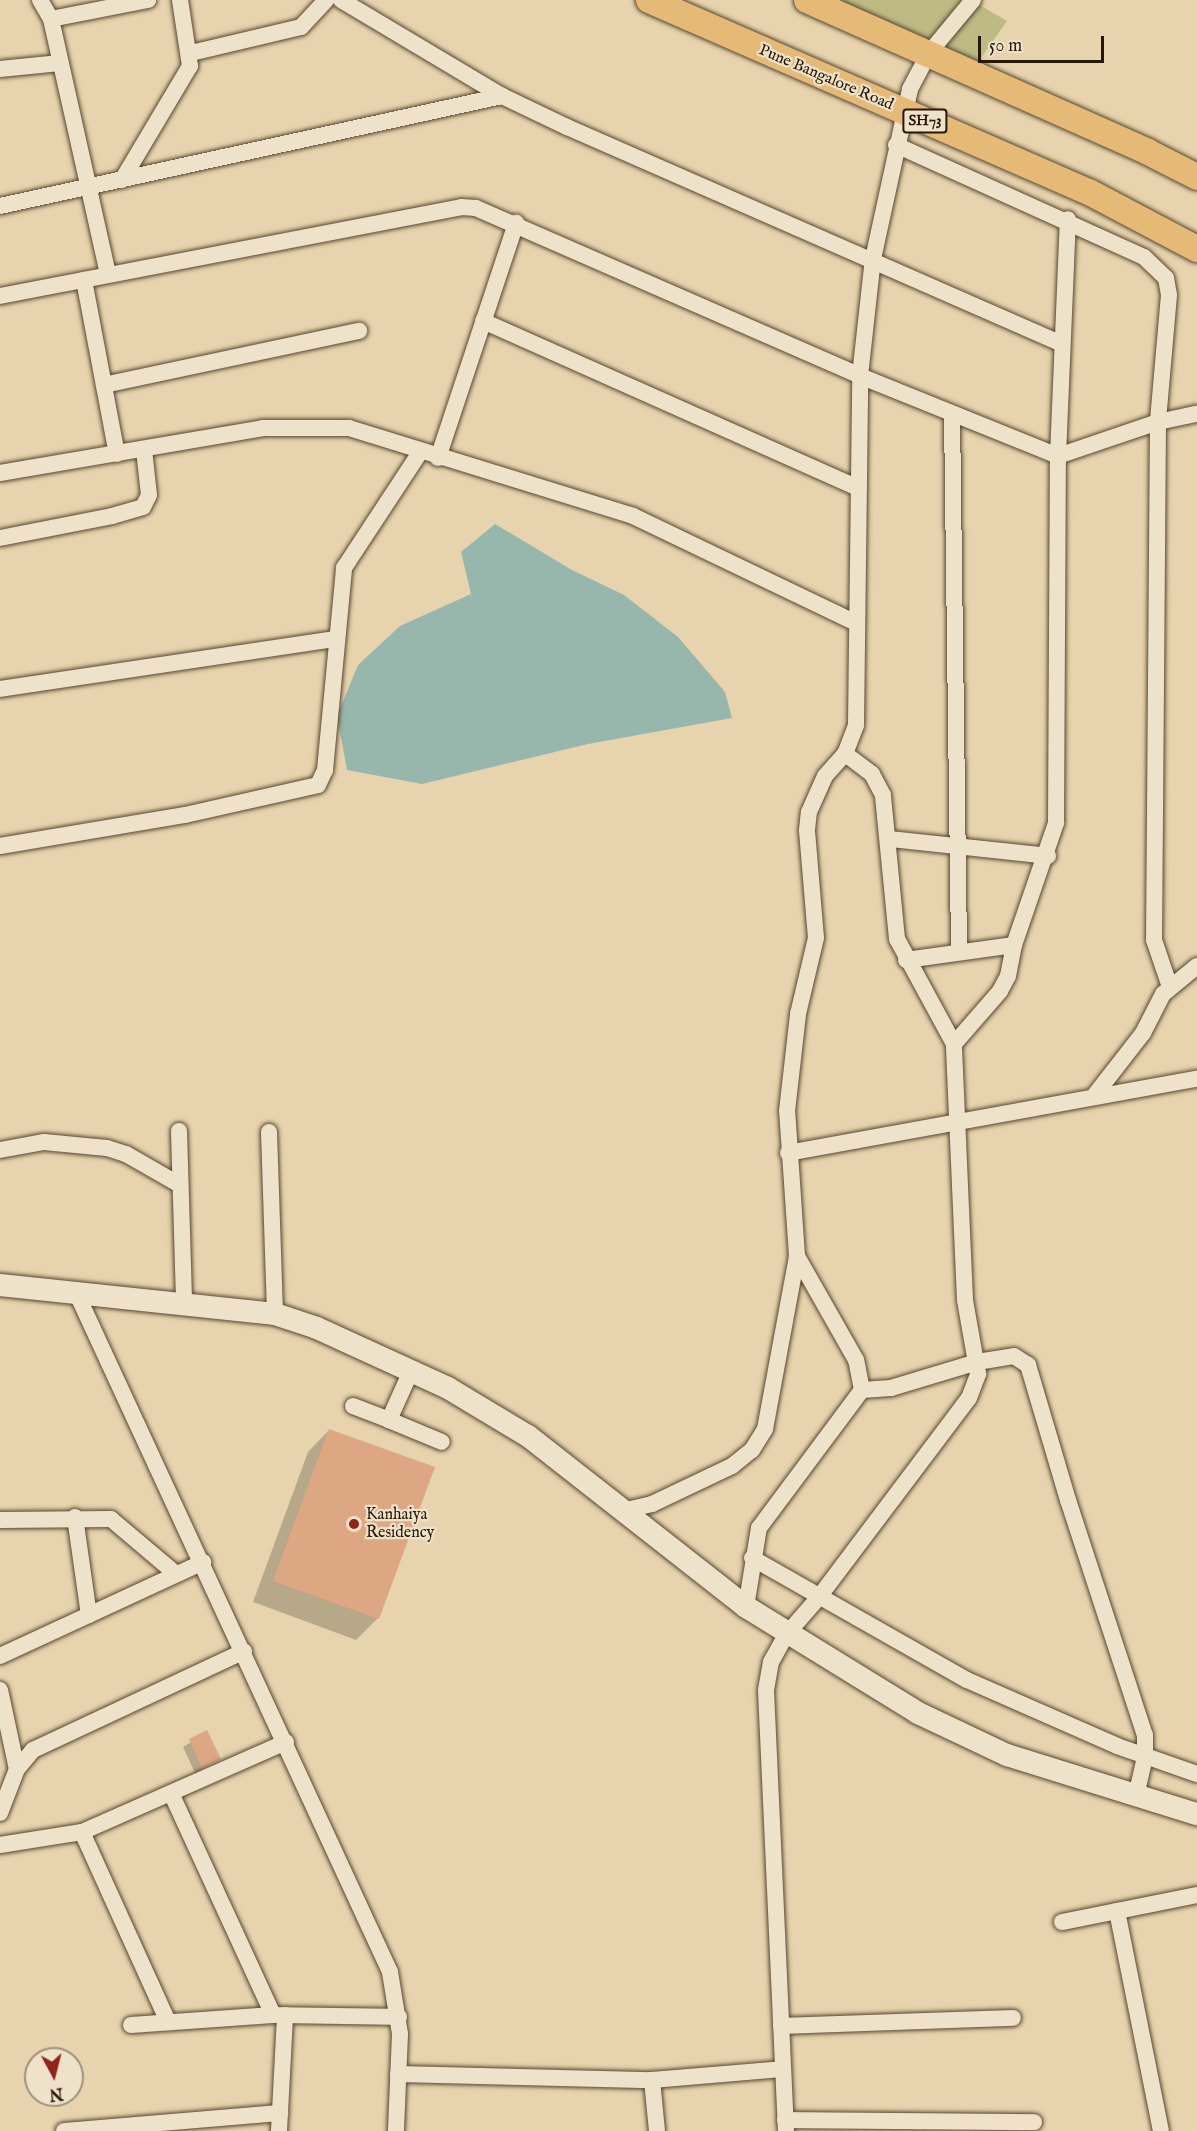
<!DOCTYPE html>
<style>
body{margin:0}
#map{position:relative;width:1197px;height:2131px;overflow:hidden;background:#e7d3ad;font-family:"IM FELL English",serif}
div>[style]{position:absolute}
.green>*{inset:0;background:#bdba84}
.water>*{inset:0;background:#97b7ac}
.shadow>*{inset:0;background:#0003}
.building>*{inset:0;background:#dea784}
.roads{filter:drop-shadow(0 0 2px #574630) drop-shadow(0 0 2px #574630)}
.street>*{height:16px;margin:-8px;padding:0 8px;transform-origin:8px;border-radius:8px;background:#efe2ca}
.secondary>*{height:22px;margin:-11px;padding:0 11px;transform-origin:11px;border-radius:11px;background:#efe2ca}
.primary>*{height:26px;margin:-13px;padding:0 13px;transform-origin:13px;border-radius:13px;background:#e4ba76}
.dots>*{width:16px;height:16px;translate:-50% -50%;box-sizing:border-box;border:3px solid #efe2ca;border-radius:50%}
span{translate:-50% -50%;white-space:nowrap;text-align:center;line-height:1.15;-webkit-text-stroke:4.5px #efe2ca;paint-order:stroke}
.shield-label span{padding:2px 4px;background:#efe2ca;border:2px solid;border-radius:4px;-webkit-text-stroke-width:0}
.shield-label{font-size:15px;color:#271706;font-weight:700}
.street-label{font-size:16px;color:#271706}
.poi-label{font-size:16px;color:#271706}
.left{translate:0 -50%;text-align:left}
.north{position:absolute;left:24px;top:2047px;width:60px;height:60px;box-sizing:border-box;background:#efe2ca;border:2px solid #9f917c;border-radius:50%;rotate:173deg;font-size:16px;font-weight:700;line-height:24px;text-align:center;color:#271706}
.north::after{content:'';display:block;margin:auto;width:21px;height:27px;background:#8f2418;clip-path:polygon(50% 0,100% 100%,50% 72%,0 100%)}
.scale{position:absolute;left:978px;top:36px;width:126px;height:27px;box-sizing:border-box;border:3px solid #271706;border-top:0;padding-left:8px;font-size:18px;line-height:21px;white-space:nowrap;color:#271706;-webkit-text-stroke:4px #efe2ca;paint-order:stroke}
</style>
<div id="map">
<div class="green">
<i style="clip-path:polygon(830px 0,971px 0,1007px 21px,971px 72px)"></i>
</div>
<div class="water">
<i style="clip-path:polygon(495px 524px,572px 570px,624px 595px,678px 637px,725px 692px,732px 718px,588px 744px,422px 784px,347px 770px,337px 716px,358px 665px,400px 626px,471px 594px,461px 552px)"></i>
</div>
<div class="shadow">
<i style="clip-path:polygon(329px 1430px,378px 1618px,356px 1640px,253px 1602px,308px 1452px)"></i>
<i style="clip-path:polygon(207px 1732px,219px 1759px,195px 1773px,183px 1747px)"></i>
</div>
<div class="building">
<i style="clip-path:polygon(329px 1429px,435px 1467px,379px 1619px,273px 1581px)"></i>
<i style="clip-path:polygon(207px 1730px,221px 1759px,202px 1768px,189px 1739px)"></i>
</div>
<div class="roads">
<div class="street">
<i style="left:40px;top:0;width:22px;rotate:60deg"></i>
<i style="left:51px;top:19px;width:262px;rotate:77.4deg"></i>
<i style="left:341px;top:0;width:187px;rotate:30.8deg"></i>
<i style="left:502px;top:96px;width:72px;rotate:25.5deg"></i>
<i style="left:567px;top:127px;width:540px;rotate:23.67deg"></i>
<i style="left:51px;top:19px;width:99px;rotate:-11.1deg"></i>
<i style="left:191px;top:53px;width:113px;rotate:-13.3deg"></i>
<i style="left:301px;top:27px;width:37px;rotate:-47deg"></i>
<i style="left:0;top:69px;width:60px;rotate:-5.7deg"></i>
<i style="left:896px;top:145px;width:272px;rotate:24.3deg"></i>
<i style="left:1144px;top:257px;width:30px;rotate:44deg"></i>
<i style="left:1166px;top:278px;width:17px;rotate:80deg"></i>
<i style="left:1169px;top:295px;width:127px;rotate:95deg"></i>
<i style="left:1158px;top:422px;width:518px;rotate:90.44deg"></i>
<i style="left:1154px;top:940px;width:50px;rotate:71.2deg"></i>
<i style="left:122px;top:180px;width:133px;rotate:-59.2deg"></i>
<i style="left:190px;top:66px;width:67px;rotate:-98.6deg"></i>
<i style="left:0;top:206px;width:514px;rotate:-12.36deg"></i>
<i style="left:84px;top:280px;width:177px;rotate:79.3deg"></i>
<i style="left:0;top:296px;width:470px;rotate:-10.9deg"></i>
<i style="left:461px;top:207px;width:15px;rotate:4deg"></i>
<i style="left:476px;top:208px;width:419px;rotate:23.6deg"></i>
<i style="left:860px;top:376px;width:214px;rotate:22deg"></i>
<i style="left:1058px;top:456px;width:106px;rotate:-18.8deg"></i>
<i style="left:1158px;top:422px;width:40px;rotate:-12deg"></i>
<i style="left:483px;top:321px;width:411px;rotate:24deg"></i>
<i style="left:104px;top:385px;width:261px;rotate:-12deg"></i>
<i style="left:952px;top:414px;width:538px;rotate:89.25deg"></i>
<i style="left:438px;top:458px;width:248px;rotate:-71.6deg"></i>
<i style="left:0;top:473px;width:267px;rotate:-9.7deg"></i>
<i style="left:263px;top:428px;width:86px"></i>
<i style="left:349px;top:428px;width:297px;rotate:17.2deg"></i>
<i style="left:633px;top:516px;width:247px;rotate:25.6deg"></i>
<i style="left:0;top:538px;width:114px;rotate:-11.1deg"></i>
<i style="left:112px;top:516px;width:32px;rotate:-16deg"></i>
<i style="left:143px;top:507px;width:13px;rotate:-63deg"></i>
<i style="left:149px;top:495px;width:45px;rotate:-96.3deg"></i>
<i style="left:0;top:689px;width:338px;rotate:-8.5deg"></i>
<i style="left:890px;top:839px;width:159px;rotate:6.1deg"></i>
<i style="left:0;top:846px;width:188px;rotate:-9.5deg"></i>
<i style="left:185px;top:815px;width:136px;rotate:-12.7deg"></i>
<i style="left:318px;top:785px;width:17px;rotate:-65deg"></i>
<i style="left:325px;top:770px;width:203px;rotate:-84.6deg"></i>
<i style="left:344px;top:568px;width:140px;rotate:-56.7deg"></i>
<i style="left:906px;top:960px;width:109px;rotate:-7.9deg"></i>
<i style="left:954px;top:1044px;width:70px;rotate:-49deg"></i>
<i style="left:1000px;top:991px;width:17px;rotate:-62deg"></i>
<i style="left:1008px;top:976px;width:32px;rotate:-79deg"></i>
<i style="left:1014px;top:945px;width:129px;rotate:-71deg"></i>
<i style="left:1056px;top:823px;width:367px;rotate:-89.7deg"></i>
<i style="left:1058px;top:456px;width:237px;rotate:-87.6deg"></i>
<i style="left:1094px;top:1096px;width:80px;rotate:-52.1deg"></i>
<i style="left:1143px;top:1033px;width:44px;rotate:-62.9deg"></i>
<i style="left:1163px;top:994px;width:44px;rotate:-39.5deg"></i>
<i style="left:179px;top:1131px;width:173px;rotate:88.3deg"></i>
<i style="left:269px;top:1132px;width:182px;rotate:88.1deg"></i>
<i style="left:0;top:1150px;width:45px;rotate:-10.3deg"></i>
<i style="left:44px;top:1142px;width:63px;rotate:5.4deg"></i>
<i style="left:107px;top:1148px;width:20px;rotate:18deg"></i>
<i style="left:126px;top:1154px;width:62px;rotate:29.9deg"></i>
<i style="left:788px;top:1153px;width:416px;rotate:-10.3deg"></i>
<i style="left:76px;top:1292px;width:749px;rotate:65.21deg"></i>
<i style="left:390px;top:1972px;width:63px;rotate:80.8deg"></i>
<i style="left:400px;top:2034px;width:97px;rotate:92.4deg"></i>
<i style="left:411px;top:1371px;width:54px;rotate:114.2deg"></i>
<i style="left:389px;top:1420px;width:57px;rotate:22.5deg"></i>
<i style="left:862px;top:1390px;width:29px;rotate:-4deg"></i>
<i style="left:891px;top:1388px;width:90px;rotate:-16.8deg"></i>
<i style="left:977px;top:1362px;width:37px;rotate:-9deg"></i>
<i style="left:1014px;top:1356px;width:17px;rotate:33deg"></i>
<i style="left:1028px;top:1365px;width:141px;rotate:73.5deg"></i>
<i style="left:1068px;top:1500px;width:247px;rotate:71.9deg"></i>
<i style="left:1145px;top:1735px;width:22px;rotate:90deg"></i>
<i style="left:1145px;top:1757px;width:39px;rotate:103deg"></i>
<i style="left:353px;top:1406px;width:39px;rotate:21deg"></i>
<i style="left:622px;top:1511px;width:31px;rotate:-13deg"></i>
<i style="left:652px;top:1504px;width:89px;rotate:-25.4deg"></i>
<i style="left:732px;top:1466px;width:26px;rotate:-39deg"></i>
<i style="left:752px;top:1450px;width:25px;rotate:-58deg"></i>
<i style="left:765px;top:1429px;width:176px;rotate:-79.5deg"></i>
<i style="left:797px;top:1256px;width:145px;rotate:-93.9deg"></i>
<i style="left:787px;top:1111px;width:98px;rotate:-83.5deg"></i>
<i style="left:798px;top:1014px;width:78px;rotate:-76.7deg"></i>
<i style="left:816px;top:938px;width:108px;rotate:-94.8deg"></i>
<i style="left:807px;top:830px;width:18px;rotate:-84deg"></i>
<i style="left:809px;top:812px;width:39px;rotate:-66deg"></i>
<i style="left:825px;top:776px;width:30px;rotate:-48deg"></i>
<i style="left:845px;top:754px;width:31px;rotate:-69deg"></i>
<i style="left:856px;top:725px;width:349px;rotate:-89.3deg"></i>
<i style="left:860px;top:376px;width:118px;rotate:-83.7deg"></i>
<i style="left:873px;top:259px;width:174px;rotate:-77.7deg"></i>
<i style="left:910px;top:89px;width:41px;rotate:-62.2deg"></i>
<i style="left:929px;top:53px;width:69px;rotate:-50.3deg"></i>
<i style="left:75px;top:1517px;width:99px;rotate:81.9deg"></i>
<i style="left:0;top:1520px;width:111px;rotate:-0.5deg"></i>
<i style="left:111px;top:1519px;width:85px;rotate:40.2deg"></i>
<i style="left:752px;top:1558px;width:247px;rotate:29.6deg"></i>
<i style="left:967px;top:1680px;width:164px;rotate:23.7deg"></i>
<i style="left:1117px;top:1746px;width:85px;rotate:19.3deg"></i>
<i style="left:746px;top:1607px;width:80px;rotate:-80.7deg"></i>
<i style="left:759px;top:1528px;width:172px;rotate:-53.3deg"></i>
<i style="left:862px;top:1390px;width:31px;rotate:-101deg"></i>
<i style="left:856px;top:1360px;width:120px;rotate:-119.6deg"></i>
<i style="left:0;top:1656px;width:224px;rotate:-24.8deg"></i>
<i style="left:0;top:1690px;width:81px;rotate:77.9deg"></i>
<i style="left:171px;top:1793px;width:244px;rotate:65.3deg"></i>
<i style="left:0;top:1813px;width:47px;rotate:-68.9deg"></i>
<i style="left:17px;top:1769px;width:25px;rotate:-50deg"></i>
<i style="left:33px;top:1750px;width:233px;rotate:-25.1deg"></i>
<i style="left:82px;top:1832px;width:209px;rotate:65.6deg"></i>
<i style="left:0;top:1845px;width:83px;rotate:-9deg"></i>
<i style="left:82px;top:1832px;width:223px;rotate:-23.8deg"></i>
<i style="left:1117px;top:1911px;width:224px;rotate:78.7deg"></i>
<i style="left:1062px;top:1922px;width:138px;rotate:-11.3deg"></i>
<i style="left:131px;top:2025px;width:142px;rotate:-4deg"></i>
<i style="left:273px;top:2015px;width:126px;rotate:0.9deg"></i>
<i style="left:781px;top:2026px;width:232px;rotate:-2deg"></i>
<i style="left:398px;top:2074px;width:254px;rotate:1.4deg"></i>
<i style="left:652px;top:2080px;width:130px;rotate:-4.8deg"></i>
<i style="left:652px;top:2080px;width:51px;rotate:84.4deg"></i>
<i style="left:785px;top:2120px;width:249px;rotate:0.5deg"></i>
<i style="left:64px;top:2131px;width:217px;rotate:-4.8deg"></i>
<i style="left:279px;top:2131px;width:116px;rotate:-87deg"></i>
<i style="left:786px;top:2131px;width:441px;rotate:-92.6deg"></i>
<i style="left:766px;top:1690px;width:28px;rotate:-80deg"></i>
<i style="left:771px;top:1662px;width:31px;rotate:-61deg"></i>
<i style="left:786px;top:1635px;width:50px;rotate:-49deg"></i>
<i style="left:819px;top:1597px;width:249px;rotate:-53deg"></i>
<i style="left:969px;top:1398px;width:26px;rotate:-69deg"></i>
<i style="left:978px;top:1374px;width:75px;rotate:-100deg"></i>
<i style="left:965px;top:1300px;width:256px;rotate:-92.5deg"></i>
<i style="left:954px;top:1044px;width:119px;rotate:-118.5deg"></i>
<i style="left:897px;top:939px;width:145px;rotate:-95.6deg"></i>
<i style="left:883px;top:795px;width:24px;rotate:-118deg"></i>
<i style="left:872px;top:774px;width:34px;rotate:-143deg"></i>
</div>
<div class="secondary">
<i style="left:0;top:1285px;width:277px;rotate:6deg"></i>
<i style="left:275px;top:1314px;width:44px;rotate:18.4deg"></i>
<i style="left:317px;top:1328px;width:144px;rotate:24.6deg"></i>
<i style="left:448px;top:1388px;width:93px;rotate:31deg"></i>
<i style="left:528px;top:1436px;width:277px;rotate:38.1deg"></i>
<i style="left:746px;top:1607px;width:202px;rotate:31.6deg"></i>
<i style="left:918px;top:1713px;width:98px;rotate:25.3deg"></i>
<i style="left:1007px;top:1755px;width:199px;rotate:17.3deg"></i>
</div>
<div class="primary">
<i style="left:649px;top:0;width:480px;rotate:23.6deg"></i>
<i style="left:1089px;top:192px;width:122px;rotate:27.8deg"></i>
<i style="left:807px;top:0;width:373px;rotate:24deg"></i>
<i style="left:1148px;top:152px;width:55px;rotate:27deg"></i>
</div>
</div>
<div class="dots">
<i style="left:354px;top:1524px;background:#8f2418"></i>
</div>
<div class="shield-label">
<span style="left:925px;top:121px">SH73</span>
</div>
<div class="street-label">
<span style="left:826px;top:78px;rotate:23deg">Pune Bangalore Road</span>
</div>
<div class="poi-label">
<span class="left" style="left:366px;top:1524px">Kanhaiya<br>Residency</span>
</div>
<div class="north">N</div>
<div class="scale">50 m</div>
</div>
